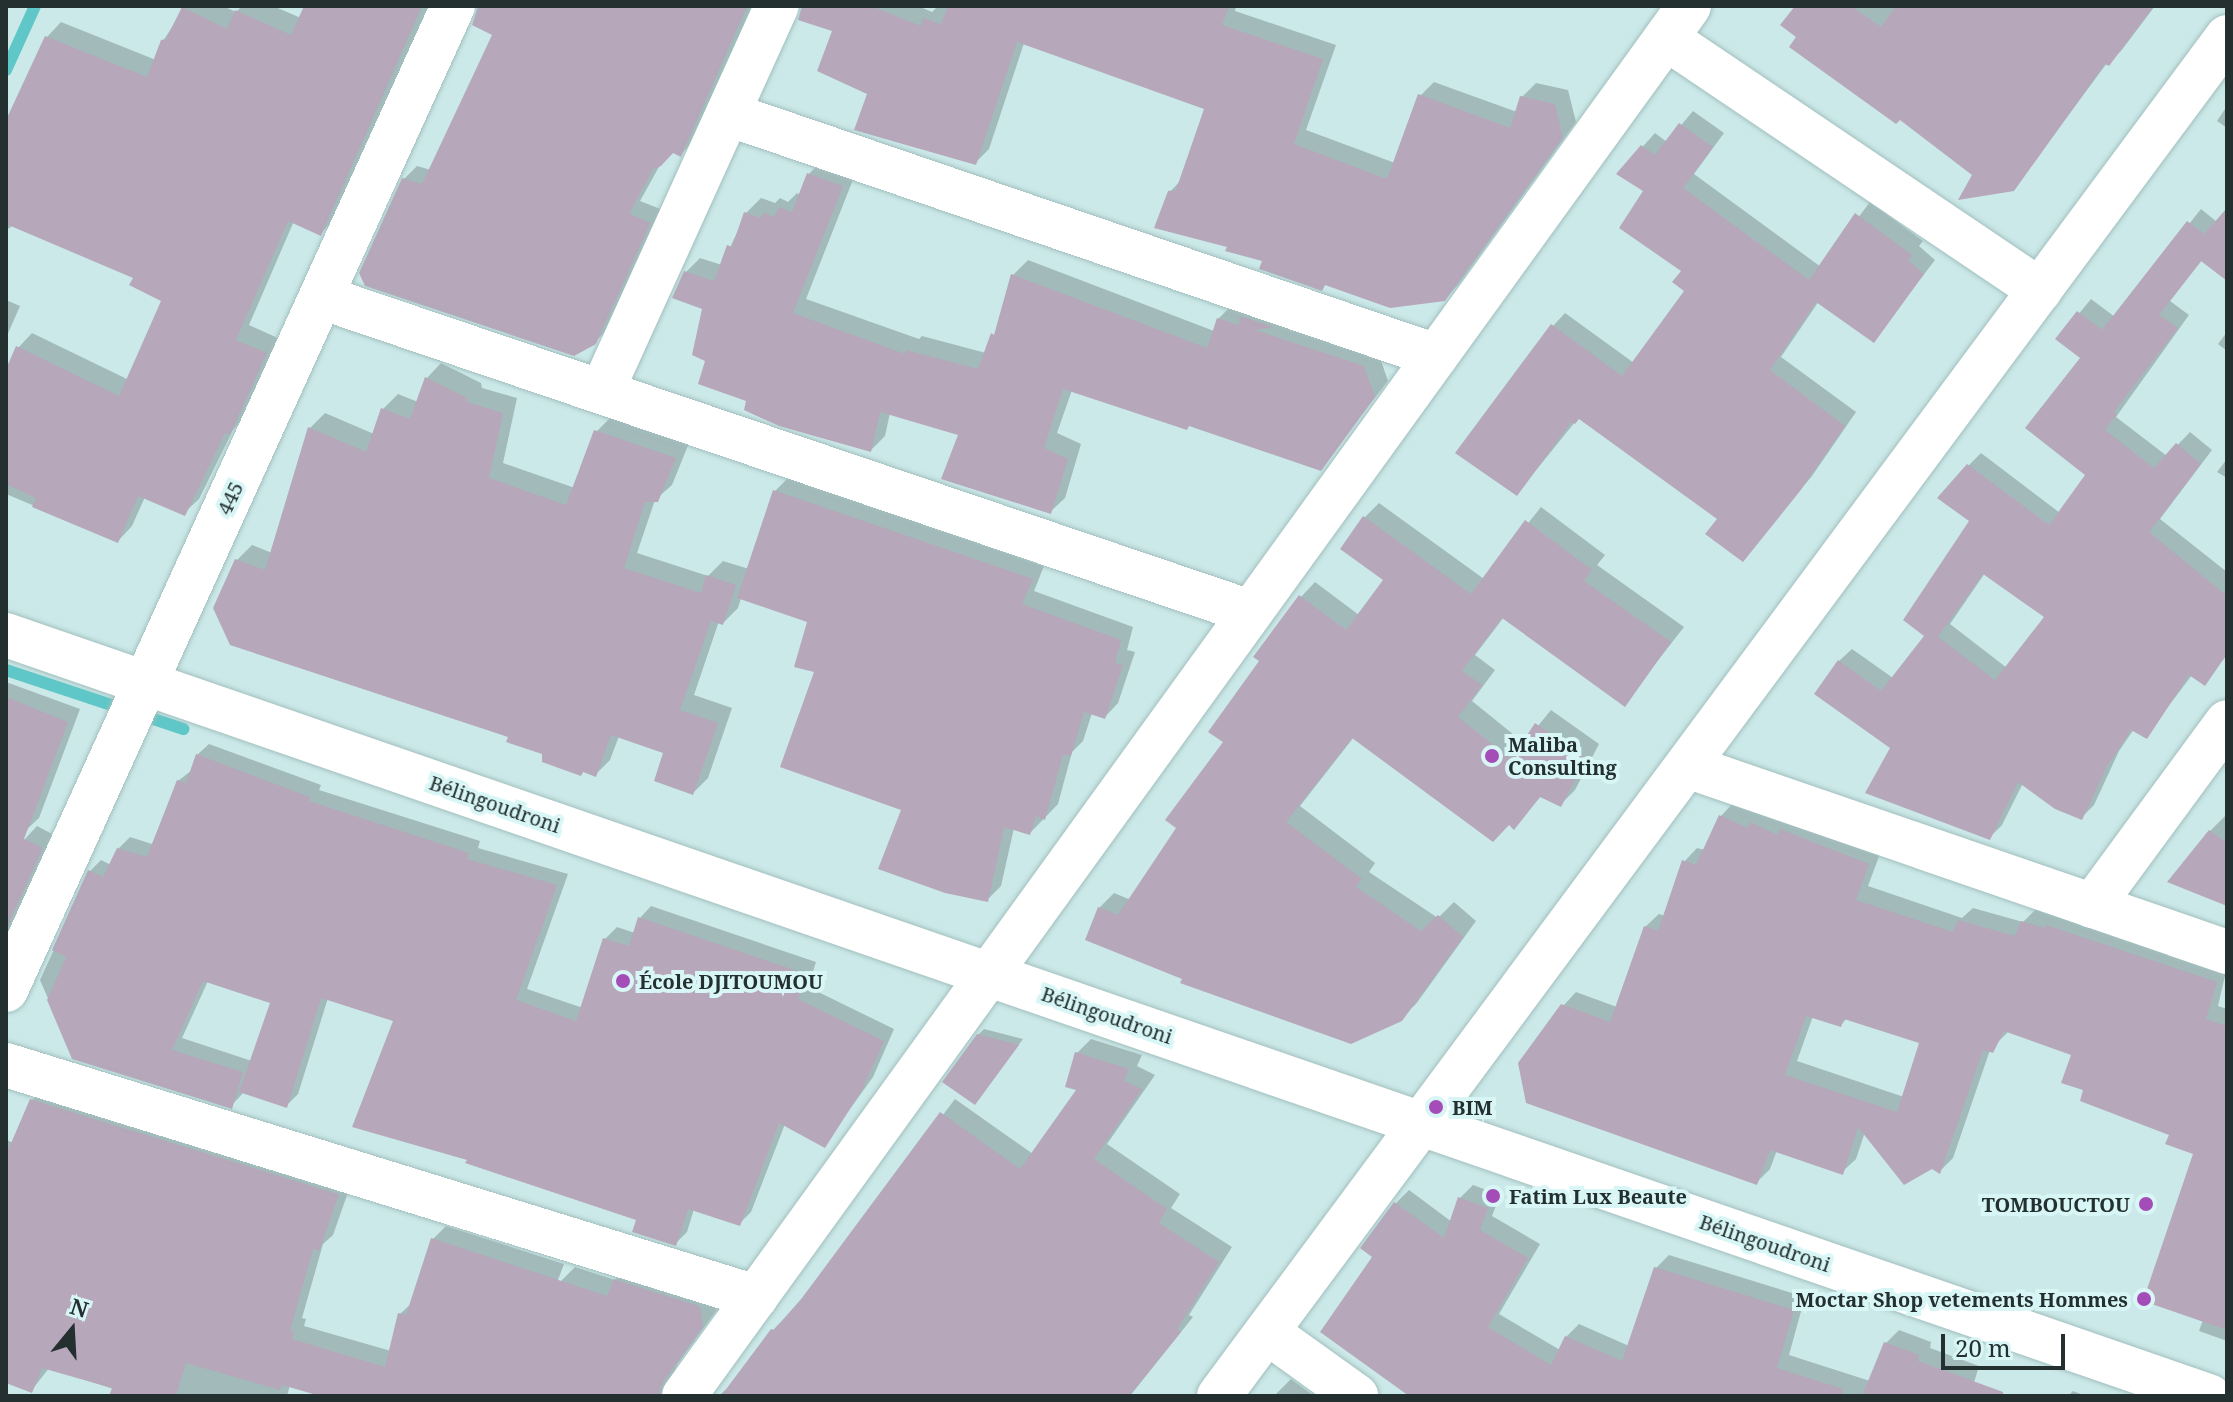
<!DOCTYPE html>
<meta charset="utf-8">
<style>
body{margin:0}
#map{position:relative;width:2233px;height:1402px;overflow:hidden;background:#cbe9e8;font-family:"Noto Serif",serif}
div>[style]{position:absolute}
.shadow>*{inset:0;background:#0003}
.stream>*{height:12px;margin:-6px;padding:0 6px;transform-origin:6px;border-radius:6px;background:#5fc7c7}
.building>*{inset:0;background:#b6a7ba}
.roads{filter:drop-shadow(0 0 2px #a2bfbe) drop-shadow(0 0 2px #a2bfbe)}
.minor>*{height:44px;margin:-22px;padding:0 22px;transform-origin:22px;border-radius:22px;background:#fff}
.tertiary>*{height:44px;margin:-22px;padding:0 22px;transform-origin:22px;border-radius:22px;background:#fff}
.dots>*{width:22px;height:22px;translate:-50% -50%;box-sizing:border-box;border:4px solid #d8f6f6;border-radius:50%}
span{translate:-50% -50%;white-space:nowrap;text-align:center;line-height:1.15;-webkit-text-stroke:8px #d8f6f6;paint-order:stroke}
.street-label{font-size:20px;color:#242f2f}
.poi-label{font-size:20px;color:#242f2f;font-weight:700}
.left{translate:0 -50%;text-align:left}
.right{translate:-100% -50%;text-align:right}
.frame{position:absolute;inset:0;border:8px solid #242f2f;pointer-events:none}
.north{position:absolute;left:32px;top:1290px;width:80px;height:80px;-webkit-text-stroke:6px #d8f6f6;paint-order:stroke;rotate:18deg;font-size:22px;font-weight:700;line-height:32px;text-align:center;color:#242f2f}
.north::after{content:'';display:block;margin:auto;width:28px;height:36px;background:#242f2f;clip-path:polygon(50% 0,100% 100%,50% 72%,0 100%)}
.scale{position:absolute;left:1941px;top:1334px;width:124px;height:36px;box-sizing:border-box;border:4px solid #242f2f;border-top:0;padding-left:10px;font-size:24px;line-height:28px;white-space:nowrap;color:#242f2f;-webkit-text-stroke:6px #d8f6f6;paint-order:stroke}
</style>
<div id="map">
<div class="shadow">
<i style="clip-path:polygon(186px 6px,223px 6px,236px 12px,242px 6px,273px 6px,301px 18px,306px 6px,429px 6px,335px 219px,321px 233px,294px 221px,249px 325px,280px 339px,244px 418px,233px 430px,199px 499px,184px 513px,145px 497px,132px 526px,118px 541px,6px 494px,6px 374px,18px 348px,32px 333px,129px 380px,164px 300px,135px 277px,14px 225px,6px 230px,6px 127px,47px 37px,61px 22px,156px 60px,163px 41px)"></i>
<i style="clip-path:polygon(491px 6px,752px 6px,694px 141px,681px 154px,674px 151px,660px 165px,640px 201px,663px 210px,609px 328px,595px 342px,404px 179px,417px 166px,431px 170px,495px 34px)"></i>
<i style="clip-path:polygon(821px 6px,918px 6px,932px 12px,938px 6px,1236px 6px,1235px 11px,1336px 45px,1306px 130px,1395px 163px,1420px 96px,1434px 82px,1517px 112px,1522px 97px,1536px 83px,1568px 90px,1576px 122px,1458px 285px,1444px 299px,1327px 284px,1322px 288px,1265px 260px,1170px 192px,1181px 180px,1206px 108px,1024px 43px,989px 149px,975px 163px,869px 93px)"></i>
<i style="clip-path:polygon(1798px 6px,2155px 6px,2121px 51px,2107px 63px,2013px 190px,1975px 174px,1798px 36px)"></i>
<i style="clip-path:polygon(2227px 106px,2227px 128px,2217px 121px)"></i>
<i style="clip-path:polygon(1693px 111px,1724px 133px,1694px 174px,1821px 267px,1870px 202px,1923px 241px,1919px 246px,1935px 260px,1874px 340px,1819px 301px,1781px 357px,1856px 412px,1812px 476px,1743px 559px,1719px 518px,1579px 417px,1517px 494px,1553px 326px,1565px 313px,1634px 363px,1687px 290px,1684px 271px,1646px 191px,1619px 173px,1655px 133px,1667px 142px)"></i>
<i style="clip-path:polygon(823px 159px,856px 172px,806px 299px,919px 339px,922px 336px,986px 353px,998px 329px,1013px 275px,1028px 260px,1214px 331px,1218px 319px,1233px 304px,1378px 352px,1388px 381px,1320px 468px,1191px 424px,1072px 390px,1057px 433px,1081px 444px,1065px 498px,1050px 512px,960px 433px,890px 413px,885px 436px,871px 450px,749px 400px,685px 273px,700px 258px,722px 265px,746px 213px,761px 198px,775px 203px,780px 198px,788px 202px,797px 193px,800px 195px,809px 174px)"></i>
<i style="clip-path:polygon(evenodd,2201px 209px,2217px 222px,2227px 212px,2227px 279px,2202px 260px,2170px 301px,2189px 315px,2116px 417px,2167px 456px,2190px 432px,2212px 450px,2160px 519px,2227px 572px,2227px 655px,2204px 683px,2192px 675px,2146px 736px,2134px 729px,2119px 751px,2094px 805px,2082px 817px,2023px 783px,2002px 825px,1990px 837px,1893px 748px,1839px 661px,1852px 649px,1893px 678px,1926px 635px,1971px 520px,1968px 466px,1981px 453px,2060px 513px,2088px 474px,2083px 358px,2058px 339px,2091px 299px,2115px 317px,2201px 209px,1985px 573px,2047px 616px,2007px 668px,1950px 624px,1985px 573px)"></i>
<i style="clip-path:polygon(6px 300px,20px 306px,6px 338px)"></i>
<i style="clip-path:polygon(2227px 332px,2227px 351px,2218px 344px)"></i>
<i style="clip-path:polygon(441px 363px,481px 383px,482px 388px,517px 398px,503px 463px,575px 488px,596px 432px,611px 417px,689px 443px,672px 485px,655px 500px,637px 553px,708px 576px,723px 561px,749px 569px,775px 491px,788px 478px,1044px 566px,1034px 591px,1133px 627px,1127px 650px,1135px 652px,1118px 703px,1105px 717px,1092px 713px,1083px 741px,1072px 752px,1058px 804px,1030px 833px,1014px 828px,1001px 886px,987px 900px,903px 809px,816px 671px,809px 621px,741px 598px,738px 608px,723px 623px,719px 621px,694px 695px,732px 708px,708px 778px,693px 793px,666px 752px,619px 736px,610px 760px,596px 774px,510px 735px,237px 560px,252px 545px,272px 553px,310px 428px,325px 413px,374px 434px,383px 409px,398px 394px,418px 402px,427px 378px)"></i>
<i style="clip-path:polygon(2227px 459px,2227px 478px,2217px 472px)"></i>
<i style="clip-path:polygon(1379px 503px,1484px 579px,1541px 507px,1605px 555px,1597px 565px,1684px 627px,1624px 704px,1504px 617px,1475px 655px,1495px 670px,1472px 701px,1524px 743px,1551px 710px,1599px 744px,1575px 790px,1560px 805px,1542px 795px,1514px 827px,1354px 737px,1300px 806px,1375px 863px,1369px 872px,1438px 918px,1454px 902px,1476px 921px,1416px 1004px,1400px 1019px,1186px 978px,1099px 908px,1114px 893px,1131px 900px,1179px 828px,1226px 742px,1262px 661px,1301px 597px,1315px 582px,1359px 615px,1386px 580px,1364px 518px)"></i>
<i style="clip-path:polygon(6px 682px,80px 709px,39px 818px,26px 830px,6px 822px)"></i>
<i style="clip-path:polygon(evenodd,209px 744px,321px 785px,319px 790px,480px 841px,478px 848px,568px 874px,527px 989px,583px 1008px,605px 939px,617px 927px,635px 933px,640px 918px,651px 906px,816px 962px,808px 987px,894px 1029px,873px 1077px,824px 1145px,785px 1124px,751px 1212px,740px 1223px,694px 1209px,687px 1232px,675px 1244px,639px 1219px,469px 1159px,396px 1020px,328px 998px,298px 1094px,286px 1106px,244px 1092px,231px 1106px,74px 1058px,40px 980px,90px 871px,101px 860px,111px 865px,118px 849px,130px 837px,152px 844px,178px 781px,192px 770px,197px 755px,209px 744px,208px 981px,272px 1001px,252px 1061px,182px 1038px,208px 981px)"></i>
<i style="clip-path:polygon(evenodd,1734px 802px,1881px 851px,1868px 886px,1962px 918px,1973px 908px,2023px 922px,2037px 908px,2227px 967px,2218px 1006px,2227px 1009px,2227px 1341px,2199px 1331px,2203px 1320px,2196px 1153px,2172px 1134px,2086px 1089px,2073px 1054px,2009px 1031px,1990px 1050px,1953px 1158px,1940px 1171px,1865px 1132px,1856px 1159px,1842px 1172px,1777px 1150px,1770px 1169px,1757px 1182px,1563px 1006px,1576px 992px,1617px 1007px,1645px 927px,1659px 914px,1665px 916px,1684px 862px,1697px 848px,1705px 850px,1721px 816px,1734px 802px,1813px 1016px,1841px 1025px,1847px 1018px,1922px 1042px,1904px 1097px,1797px 1061px,1813px 1016px)"></i>
<i style="clip-path:polygon(2227px 814px,2227px 904px,2210px 831px)"></i>
<i style="clip-path:polygon(37px 826px,54px 835px,6px 944px,6px 877px,25px 839px)"></i>
<i style="clip-path:polygon(984px 1029px,1023px 1039px,980px 1097px,978px 1035px)"></i>
<i style="clip-path:polygon(1091px 1039px,1142px 1055px,1137px 1066px,1155px 1075px,1107px 1144px,1180px 1194px,1171px 1208px,1232px 1247px,1189px 1315px,1193px 1317px,1130px 1396px,719px 1396px,726px 1389px,726px 1393px,773px 1330px,803px 1299px,955px 1099px,1033px 1154px,1079px 1089px,1077px 1053px)"></i>
<i style="clip-path:polygon(46px 1086px,352px 1181px,333px 1235px,323px 1244px,302px 1318px,306px 1319px,304px 1326px,391px 1351px,400px 1314px,413px 1302px,432px 1240px,446px 1226px,564px 1264px,514px 1396px,327px 1396px,290px 1385px,287px 1396px,135px 1396px,49px 1368px,32px 1390px,6px 1381px,6px 1140px,14px 1143px,32px 1100px)"></i>
<i style="clip-path:polygon(1473px 1185px,1500px 1195px,1492px 1216px,1540px 1244px,1499px 1314px,1560px 1350px,1566px 1337px,1579px 1324px,1629px 1346px,1656px 1268px,1669px 1255px,1805px 1297px,1789px 1355px,1870px 1381px,1885px 1344px,1899px 1330px,1931px 1342px,1930px 1348px,1979px 1366px,1970px 1396px,1413px 1396px,1375px 1256px,1396px 1203px,1409px 1190px,1452px 1222px,1460px 1198px)"></i>
<i style="clip-path:polygon(630px 1266px,714px 1292px,716px 1311px,677px 1365px,672px 1379px,678px 1396px,544px 1396px,561px 1281px,575px 1267px,615px 1280px)"></i>
<i style="clip-path:polygon(1291px 1379px,1314px 1396px,1274px 1396px)"></i>
<i style="clip-path:polygon(2073px 1391px,2086px 1396px,2068px 1396px)"></i>
</div>
<div class="stream">
<i style="left:6px;top:70px;width:70px;rotate:-65.6deg"></i>
<i style="left:6px;top:670px;width:187px;rotate:18.4deg"></i>
</div>
<div class="building">
<i style="clip-path:polygon(304px 6px,422px 6px,321px 236px,288px 221px,236px 340px,267px 353px,230px 435px,225px 433px,185px 516px,138px 496px,118px 543px,32px 507px,36px 498px,6px 484px,6px 369px,16px 346px,119px 396px,161px 301px,129px 285px,133px 278px,6px 224px,6px 120px,45px 36px,147px 77px,161px 40px,166px 39px,182px 7px,227px 29px,235px 10px,291px 35px)"></i>
<i style="clip-path:polygon(478px 6px,747px 6px,681px 157px,673px 153px,661px 166px,653px 169px,629px 214px,651px 223px,596px 344px,574px 356px,365px 286px,359px 273px,402px 178px,422px 184px,492px 35px,472px 25px)"></i>
<i style="clip-path:polygon(802px 6px,871px 6px,921px 26px,923px 18px,941px 24px,948px 6px,1229px 6px,1222px 25px,1323px 59px,1294px 144px,1387px 179px,1418px 94px,1510px 128px,1520px 96px,1555px 104px,1563px 138px,1445px 301px,1390px 308px,1325px 285px,1322px 291px,1259px 269px,1262px 261px,1225px 251px,1227px 247px,1154px 228px,1168px 191px,1176px 190px,1204px 109px,1017px 42px,976px 165px,854px 130px,867px 94px,817px 71px,832px 31px,798px 20px)"></i>
<i style="clip-path:polygon(1795px 6px,1851px 6px,1881px 27px,1896px 6px,2154px 6px,2109px 66px,2105px 64px,2014px 191px,1958px 200px,1972px 175px,1900px 120px,1896px 124px,1789px 47px,1796px 37px,1780px 25px)"></i>
<i style="clip-path:polygon(1679px 123px,1713px 147px,1683px 188px,1809px 280px,1855px 213px,1912px 255px,1908px 260px,1924px 274px,1874px 343px,1816px 302px,1770px 370px,1845px 426px,1800px 491px,1743px 562px,1705px 534px,1717px 519px,1579px 419px,1575px 424px,1571px 422px,1517px 496px,1455px 453px,1551px 324px,1622px 376px,1684px 291px,1672px 282px,1681px 271px,1619px 228px,1643px 191px,1616px 174px,1641px 145px,1655px 155px)"></i>
<i style="clip-path:polygon(807px 173px,843px 186px,793px 313px,905px 354px,906px 350px,978px 369px,991px 333px,994px 335px,1011px 274px,1207px 348px,1217px 318px,1238px 325px,1241px 316px,1274px 327px,1255px 330px,1364px 366px,1375px 397px,1321px 471px,1189px 426px,1187px 430px,1063px 389px,1044px 448px,1068px 459px,1051px 514px,941px 479px,958px 435px,880px 412px,871px 452px,779px 426px,744px 410px,746px 401px,698px 384px,705px 361px,692px 355px,702px 309px,672px 298px,684px 271px,714px 281px,727px 245px,732px 247px,744px 212px,760px 218px,764px 212px,774px 217px,780px 207px,792px 212px)"></i>
<i style="clip-path:polygon(evenodd,2227px 208px,2227px 281px,2201px 261px,2159px 315px,2178px 328px,2114px 412px,2117px 414px,2105px 430px,2154px 468px,2176px 443px,2201px 464px,2149px 532px,2227px 596px,2227px 654px,2205px 686px,2189px 675px,2147px 739px,2131px 730px,2107px 766px,2082px 820px,2055px 809px,2018px 782px,1990px 840px,1865px 793px,1890px 748px,1814px 694px,1838px 660px,1881px 691px,1924px 636px,1903px 620px,1969px 521px,1937px 498px,1967px 464px,2049px 525px,2085px 475px,2025px 428px,2080px 358px,2055px 339px,2077px 311px,2102px 330px,2187px 221px,2204px 234px,2227px 208px,1983px 574px,2044px 617px,1995px 680px,1938px 637px,1983px 574px)"></i>
<i style="clip-path:polygon(425px 377px,467px 398px,467px 402px,503px 413px,489px 478px,566px 505px,594px 430px,676px 458px,658px 502px,645px 502px,624px 568px,701px 593px,706px 575px,736px 585px,723px 625px,711px 621px,680px 710px,718px 723px,693px 795px,654px 781px,663px 753px,611px 735px,596px 777px,583px 772px,581px 776px,542px 762px,542px 754px,506px 742px,508px 737px,230px 645px,213px 608px,235px 559px,265px 570px,308px 427px,366px 452px,381px 408px,410px 419px)"></i>
<i style="clip-path:polygon(773px 490px,1033px 579px,1022px 604px,1121px 640px,1115px 663px,1123px 665px,1105px 719px,1084px 712px,1071px 756px,1063px 754px,1045px 820px,1036px 816px,1030px 835px,1004px 827px,988px 902px,945px 893px,878px 869px,901px 810px,780px 767px,814px 672px,794px 667px,807px 622px,737px 598px)"></i>
<i style="clip-path:polygon(1363px 516px,1471px 594px,1525px 520px,1592px 570px,1584px 581px,1671px 642px,1625px 707px,1502px 618px,1462px 671px,1482px 685px,1458px 717px,1511px 759px,1535px 723px,1586px 759px,1561px 807px,1540px 797px,1514px 830px,1509px 825px,1493px 842px,1352px 738px,1286px 822px,1362px 879px,1356px 887px,1421px 931px,1438px 915px,1463px 937px,1402px 1021px,1351px 1044px,1180px 983px,1182px 979px,1085px 940px,1098px 907px,1118px 915px,1176px 828px,1165px 820px,1223px 742px,1208px 732px,1259px 661px,1253px 657px,1299px 595px,1346px 630px,1383px 580px,1340px 549px)"></i>
<i style="clip-path:polygon(6px 697px,68px 722px,24px 839px,43px 848px,7px 928px)"></i>
<i style="clip-path:polygon(196px 754px,310px 797px,309px 801px,469px 853px,467px 859px,557px 885px,516px 1000px,576px 1021px,603px 938px,629px 946px,638px 917px,806px 974px,798px 999px,884px 1041px,862px 1090px,825px 1148px,779px 1123px,740px 1226px,688px 1209px,676px 1246px,632px 1232px,636px 1220px,465px 1163px,467px 1160px,352px 1127px,393px 1021px,321px 998px,287px 1108px,239px 1092px,270px 1003px,203px 981px,172px 1050px,243px 1072px,232px 1109px,72px 1059px,47px 1000px,66px 957px,52px 950px,88px 870px,103px 877px,117px 848px,147px 857px,177px 780px,186px 783px)"></i>
<i style="clip-path:polygon(evenodd,1719px 815px,1748px 828px,1750px 822px,1778px 835px,1780px 829px,1869px 864px,1856px 900px,1953px 932px,1958px 920px,2015px 936px,2021px 921px,2045px 928px,2046px 925px,2217px 982px,2206px 1019px,2227px 1026px,2227px 1330px,2143px 1301px,2193px 1154px,2165px 1144px,2169px 1135px,2080px 1101px,2083px 1090px,2061px 1083px,2071px 1055px,2004px 1031px,1993px 1053px,1983px 1050px,1940px 1174px,1932px 1169px,1904px 1185px,1858px 1127px,1843px 1175px,1770px 1150px,1757px 1185px,1526px 1103px,1518px 1063px,1561px 1004px,1610px 1022px,1644px 926px,1658px 931px,1682px 860px,1696px 865px,1719px 815px,1806px 1016px,1841px 1027px,1844px 1019px,1919px 1043px,1897px 1112px,1785px 1075px,1806px 1016px)"></i>
<i style="clip-path:polygon(2209px 830px,2227px 843px,2227px 906px,2167px 882px)"></i>
<i style="clip-path:polygon(977px 1034px,1019px 1045px,975px 1105px,942px 1082px)"></i>
<i style="clip-path:polygon(1075px 1052px,1129px 1069px,1124px 1081px,1142px 1089px,1094px 1159px,1167px 1209px,1159px 1223px,1219px 1262px,1177px 1329px,1181px 1332px,1129px 1396px,721px 1396px,771px 1329px,774px 1330px,802px 1298px,940px 1112px,1020px 1169px,1076px 1090px,1065px 1087px)"></i>
<i style="clip-path:polygon(30px 1099px,339px 1194px,319px 1251px,313px 1249px,290px 1331px,294px 1332px,292px 1339px,385px 1367px,398px 1313px,406px 1315px,431px 1238px,607px 1296px,614px 1279px,700px 1306px,703px 1327px,664px 1381px,659px 1396px,320px 1396px,282px 1385px,280px 1390px,186px 1363px,176px 1396px,109px 1396px,112px 1388px,42px 1368px,32px 1393px,6px 1383px,6px 1155px)"></i>
<i style="clip-path:polygon(1458px 1197px,1488px 1208px,1480px 1230px,1528px 1258px,1488px 1327px,1551px 1365px,1565px 1336px,1622px 1361px,1654px 1267px,1794px 1310px,1777px 1368px,1843px 1389px,1842px 1396px,1409px 1396px,1320px 1332px,1372px 1257px,1360px 1248px,1394px 1202px,1444px 1238px)"></i>
<i style="clip-path:polygon(1884px 1342px,1919px 1355px,1918px 1361px,2003px 1392px,2003px 1396px,1862px 1396px)"></i>
</div>
<div class="roads">
<div class="minor">
<i style="left:1666px;top:38px;width:451px;rotate:34deg"></i>
<i style="left:728px;top:114px;width:748px;rotate:18.87deg"></i>
<i style="left:321px;top:297px;width:981px;rotate:18.73deg"></i>
<i style="left:602px;top:391px;width:423px;rotate:-65.6deg"></i>
<i style="left:1687px;top:766px;width:571px;rotate:19.01deg"></i>
<i style="left:2092px;top:906px;width:228px;rotate:-53.7deg"></i>
<i style="left:6px;top:990px;width:1081px;rotate:-65.57deg"></i>
<i style="left:6px;top:1065px;width:785px;rotate:17.19deg"></i>
<i style="left:1267px;top:1332px;width:110px;rotate:35.7deg"></i>
<i style="left:684px;top:1396px;width:1715px;rotate:-54.13deg"></i>
<i style="left:1219px;top:1396px;width:1692px;rotate:-53.43deg"></i>
</div>
<div class="tertiary">
<i style="left:6px;top:635px;width:2331px;rotate:19.06deg"></i>
</div>
</div>
<div class="dots">
<i style="left:1492px;top:756px;background:#a44cb8"></i>
<i style="left:623px;top:981px;background:#a44cb8"></i>
<i style="left:1436px;top:1107px;background:#a44cb8"></i>
<i style="left:1493px;top:1196px;background:#a44cb8"></i>
<i style="left:2146px;top:1204px;background:#a44cb8"></i>
<i style="left:2144px;top:1299px;background:#a44cb8"></i>
</div>
<div class="street-label">
<span style="left:230px;top:498px;rotate:-65deg">445</span>
<span style="left:495px;top:804px;rotate:19deg">Bélingoudroni</span>
<span style="left:1107px;top:1015px;rotate:19deg">Bélingoudroni</span>
<span style="left:1765px;top:1243px;rotate:19deg">Bélingoudroni</span>
</div>
<div class="poi-label">
<span class="left" style="left:1508px;top:756px">Maliba<br>Consulting</span>
<span class="left" style="left:639px;top:981px">École DJITOUMOU</span>
<span class="left" style="left:1452px;top:1107px">BIM</span>
<span class="left" style="left:1509px;top:1196px">Fatim Lux Beaute</span>
<span class="right" style="left:2130px;top:1204px">TOMBOUCTOU</span>
<span class="right" style="left:2128px;top:1299px">Moctar Shop vetements Hommes</span>
</div>
<div class="frame"></div>
<div class="north">N</div>
<div class="scale">20 m</div>
</div>
